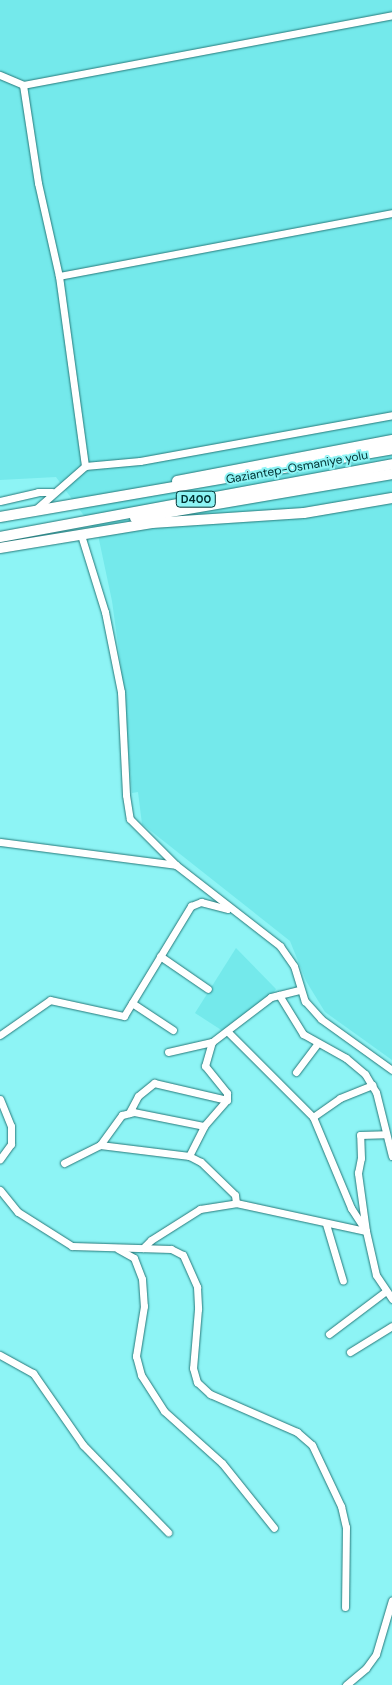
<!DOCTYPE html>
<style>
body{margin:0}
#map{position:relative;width:392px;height:1685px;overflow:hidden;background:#8df4f5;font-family:"DM Sans",sans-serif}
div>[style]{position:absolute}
.built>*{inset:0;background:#74e9eb}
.roads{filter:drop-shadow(0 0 1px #26797a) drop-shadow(0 0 1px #26797a)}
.minor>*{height:7px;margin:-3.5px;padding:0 3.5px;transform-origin:3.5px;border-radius:3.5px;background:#fff}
.highway>*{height:10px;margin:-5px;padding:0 5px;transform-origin:5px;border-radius:5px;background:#fff}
span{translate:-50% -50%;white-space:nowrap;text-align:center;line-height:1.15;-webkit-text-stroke:4px #8df4f5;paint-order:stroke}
.shield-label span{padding:1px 4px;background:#8df4f5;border:1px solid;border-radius:4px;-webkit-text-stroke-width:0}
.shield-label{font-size:11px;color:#003132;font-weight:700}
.street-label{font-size:12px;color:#003132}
</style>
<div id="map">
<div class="built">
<i style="clip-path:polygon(0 0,392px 0,392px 1060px,325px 1012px,306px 981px,290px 941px,142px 824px,138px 792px,132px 793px,121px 667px,112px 601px,98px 535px,56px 477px,0 480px)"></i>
<i style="clip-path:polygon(236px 948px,276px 989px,267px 1001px,229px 1035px,195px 1013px)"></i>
</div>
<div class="roads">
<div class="minor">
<i style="left:0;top:75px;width:25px;rotate:23deg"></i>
<i style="left:23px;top:85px;width:99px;rotate:81.3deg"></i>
<i style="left:38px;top:183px;width:95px;rotate:77.3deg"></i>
<i style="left:59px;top:276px;width:192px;rotate:82.2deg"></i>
<i style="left:85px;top:466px;width:55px;rotate:-5.2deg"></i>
<i style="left:140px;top:461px;width:256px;rotate:-10.3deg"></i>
<i style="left:23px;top:85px;width:376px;rotate:-10.7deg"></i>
<i style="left:59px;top:276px;width:339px;rotate:-10.7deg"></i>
<i style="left:0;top:501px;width:39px;rotate:-13deg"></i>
<i style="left:38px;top:492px;width:14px"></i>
<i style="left:35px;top:510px;width:67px;rotate:-41.3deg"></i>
<i style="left:81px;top:535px;width:81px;rotate:72.7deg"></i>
<i style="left:105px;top:612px;width:82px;rotate:78.7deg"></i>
<i style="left:121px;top:692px;width:103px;rotate:87.2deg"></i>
<i style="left:126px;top:795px;width:24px;rotate:81deg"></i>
<i style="left:130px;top:819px;width:65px;rotate:45deg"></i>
<i style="left:176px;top:865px;width:132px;rotate:37.9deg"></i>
<i style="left:280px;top:946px;width:24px;rotate:55deg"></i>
<i style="left:294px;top:966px;width:37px;rotate:73deg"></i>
<i style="left:305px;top:1001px;width:24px;rotate:48deg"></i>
<i style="left:321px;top:1019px;width:87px;rotate:35.7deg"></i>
<i style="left:0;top:842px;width:177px;rotate:7.4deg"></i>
<i style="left:160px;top:956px;width:58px;rotate:34.5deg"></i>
<i style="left:279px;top:995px;width:46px;rotate:58.4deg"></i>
<i style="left:303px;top:1034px;width:49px;rotate:29.2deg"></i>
<i style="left:346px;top:1058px;width:25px;rotate:40deg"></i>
<i style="left:365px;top:1074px;width:21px;rotate:59deg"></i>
<i style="left:376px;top:1092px;width:66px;rotate:76deg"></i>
<i style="left:132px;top:1003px;width:49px;rotate:33.4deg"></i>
<i style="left:229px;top:1033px;width:119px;rotate:45deg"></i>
<i style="left:313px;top:1117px;width:99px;rotate:67.3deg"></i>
<i style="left:351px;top:1208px;width:27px;rotate:57deg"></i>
<i style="left:366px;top:1231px;width:45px;rotate:77.2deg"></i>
<i style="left:376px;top:1275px;width:29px;rotate:56deg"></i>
<i style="left:0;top:1035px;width:61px;rotate:-35deg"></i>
<i style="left:50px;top:1000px;width:76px;rotate:12.2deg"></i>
<i style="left:124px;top:1016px;width:129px;rotate:-58.7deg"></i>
<i style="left:191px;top:906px;width:11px;rotate:-22deg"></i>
<i style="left:201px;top:902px;width:27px;rotate:15deg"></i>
<i style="left:168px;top:1052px;width:45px;rotate:-12.8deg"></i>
<i style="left:296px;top:1072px;width:36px;rotate:-53deg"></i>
<i style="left:0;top:1099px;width:29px;rotate:68deg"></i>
<i style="left:11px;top:1126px;width:18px;rotate:90deg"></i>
<i style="left:11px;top:1144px;width:19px;rotate:126deg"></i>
<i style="left:129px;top:1113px;width:19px;rotate:-62deg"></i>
<i style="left:138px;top:1096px;width:21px;rotate:-39deg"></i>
<i style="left:154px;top:1083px;width:75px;rotate:13.1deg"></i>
<i style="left:313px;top:1117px;width:33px;rotate:-35deg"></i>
<i style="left:340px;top:1098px;width:35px;rotate:-22deg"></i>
<i style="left:100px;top:1145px;width:90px;rotate:7deg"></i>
<i style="left:189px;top:1156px;width:13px;rotate:27deg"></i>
<i style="left:201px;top:1162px;width:47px;rotate:44.1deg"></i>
<i style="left:235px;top:1195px;width:8px;rotate:83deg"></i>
<i style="left:189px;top:1156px;width:34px;rotate:-63deg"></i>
<i style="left:204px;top:1126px;width:35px;rotate:-49deg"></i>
<i style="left:227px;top:1100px;width:7px;rotate:-90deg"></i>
<i style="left:227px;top:1093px;width:35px;rotate:-129deg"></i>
<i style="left:205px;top:1066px;width:25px;rotate:-74deg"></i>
<i style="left:212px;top:1042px;width:74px;rotate:-37.3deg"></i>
<i style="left:271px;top:997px;width:30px;rotate:-14deg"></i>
<i style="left:64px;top:1163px;width:40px;rotate:-26.6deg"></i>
<i style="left:100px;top:1145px;width:37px;rotate:-54deg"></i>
<i style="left:122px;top:1115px;width:12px;rotate:-14deg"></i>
<i style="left:134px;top:1112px;width:71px;rotate:11.3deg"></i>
<i style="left:0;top:1190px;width:28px;rotate:51deg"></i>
<i style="left:18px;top:1212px;width:64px;rotate:32.2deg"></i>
<i style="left:72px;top:1246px;width:99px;rotate:1.7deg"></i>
<i style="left:171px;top:1249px;width:13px;rotate:27deg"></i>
<i style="left:183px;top:1255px;width:35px;rotate:66deg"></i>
<i style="left:197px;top:1287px;width:22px;rotate:87deg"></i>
<i style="left:198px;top:1309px;width:59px;rotate:94.8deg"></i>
<i style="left:193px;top:1368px;width:15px;rotate:74deg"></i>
<i style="left:197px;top:1382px;width:18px;rotate:43deg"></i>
<i style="left:210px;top:1394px;width:95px;rotate:23.6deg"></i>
<i style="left:297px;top:1432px;width:20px;rotate:41deg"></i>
<i style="left:312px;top:1445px;width:68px;rotate:64.6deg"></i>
<i style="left:341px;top:1506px;width:22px;rotate:77deg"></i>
<i style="left:346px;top:1527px;width:80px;rotate:90.7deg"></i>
<i style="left:326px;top:1224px;width:59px;rotate:73.4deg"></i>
<i style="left:143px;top:1248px;width:11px;rotate:-45deg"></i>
<i style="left:151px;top:1240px;width:58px;rotate:-32.3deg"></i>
<i style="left:200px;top:1209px;width:36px;rotate:-9deg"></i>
<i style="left:236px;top:1203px;width:133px;rotate:12.2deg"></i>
<i style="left:366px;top:1231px;width:59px;rotate:-97.9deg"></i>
<i style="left:358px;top:1173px;width:15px;rotate:-79deg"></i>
<i style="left:361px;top:1158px;width:23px;rotate:-92deg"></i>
<i style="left:360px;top:1135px;width:25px;rotate:-2deg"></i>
<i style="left:118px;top:1249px;width:18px;rotate:29deg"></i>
<i style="left:134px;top:1258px;width:22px;rotate:69deg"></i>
<i style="left:142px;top:1279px;width:27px;rotate:86deg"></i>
<i style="left:144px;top:1306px;width:51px;rotate:99.1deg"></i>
<i style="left:136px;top:1356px;width:20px;rotate:75deg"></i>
<i style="left:141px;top:1375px;width:43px;rotate:57.4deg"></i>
<i style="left:164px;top:1411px;width:78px;rotate:41.9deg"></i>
<i style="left:222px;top:1463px;width:83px;rotate:51.3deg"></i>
<i style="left:329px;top:1334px;width:71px;rotate:-37deg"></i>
<i style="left:350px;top:1352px;width:49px;rotate:-31.8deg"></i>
<i style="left:0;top:1355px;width:38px;rotate:29deg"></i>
<i style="left:33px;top:1373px;width:88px;rotate:55.2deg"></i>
<i style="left:83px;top:1445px;width:122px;rotate:45.7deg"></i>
<i style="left:346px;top:1685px;width:26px;rotate:-40deg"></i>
<i style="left:366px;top:1668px;width:17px;rotate:-54deg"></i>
<i style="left:376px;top:1654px;width:56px;rotate:-73.5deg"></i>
</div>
<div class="highway">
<i style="left:177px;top:481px;width:219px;rotate:-10.8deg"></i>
<i style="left:0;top:517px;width:398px;rotate:-9.8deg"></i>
<i style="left:135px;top:518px;width:261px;rotate:-9.7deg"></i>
<i style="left:0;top:537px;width:399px;rotate:-10.5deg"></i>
<i style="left:0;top:548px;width:154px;rotate:-9.3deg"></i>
<i style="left:152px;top:523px;width:152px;rotate:-3.8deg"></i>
<i style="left:304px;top:513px;width:89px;rotate:-9.7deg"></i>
</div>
</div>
<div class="shield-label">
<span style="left:196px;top:499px">D400</span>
</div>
<div class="street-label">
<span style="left:297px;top:468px;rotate:-10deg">Gaziantep-Osmaniye yolu</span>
</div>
</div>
